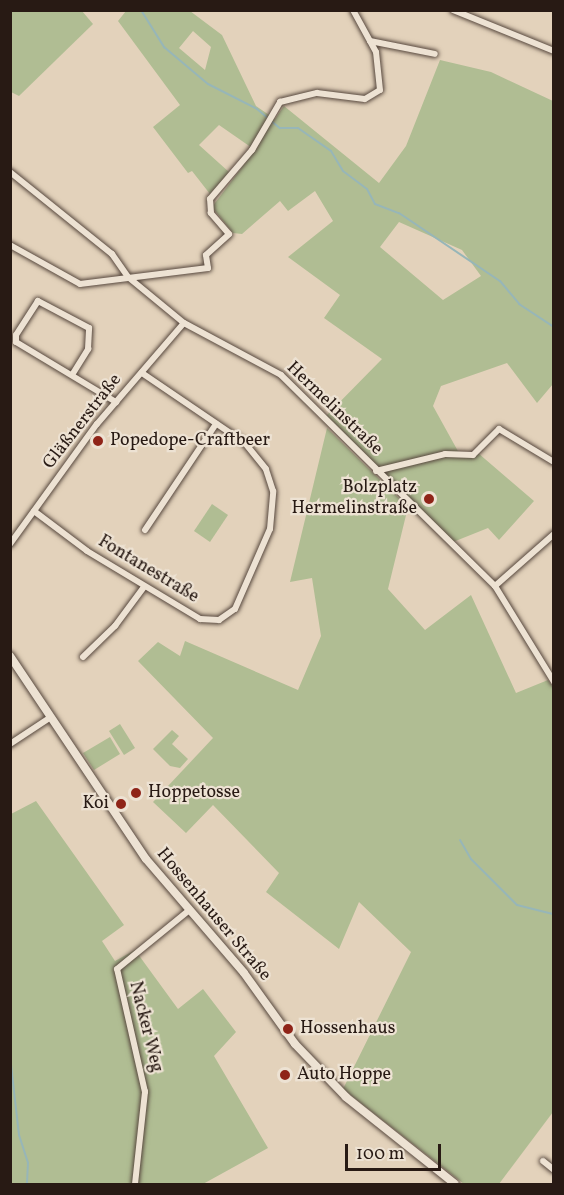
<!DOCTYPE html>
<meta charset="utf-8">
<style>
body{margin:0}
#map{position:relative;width:564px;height:1195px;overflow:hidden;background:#e3d2bb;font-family:Vollkorn,serif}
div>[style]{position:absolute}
.green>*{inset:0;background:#b0bd93}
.stream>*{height:2px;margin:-1px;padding:0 1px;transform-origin:1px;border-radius:1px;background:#97b6b8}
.roads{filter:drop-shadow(0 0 2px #57483e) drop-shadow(0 0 2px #57483e)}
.minor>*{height:6px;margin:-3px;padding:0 3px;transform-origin:3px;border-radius:3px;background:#ede2d3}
.tertiary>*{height:8px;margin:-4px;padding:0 4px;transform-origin:4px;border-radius:4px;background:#ede2d3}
.dots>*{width:16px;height:16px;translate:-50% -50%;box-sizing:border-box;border:3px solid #ede2d3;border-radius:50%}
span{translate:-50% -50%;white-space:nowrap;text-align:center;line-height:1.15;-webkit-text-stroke:4.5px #ede2d3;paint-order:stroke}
.street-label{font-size:18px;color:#281a14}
.poi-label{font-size:18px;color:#281a14}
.left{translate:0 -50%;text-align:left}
.right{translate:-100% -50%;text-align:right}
.frame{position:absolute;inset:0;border:12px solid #281a14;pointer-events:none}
.scale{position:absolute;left:345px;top:1144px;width:96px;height:27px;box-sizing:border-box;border:3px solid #281a14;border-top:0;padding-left:8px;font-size:18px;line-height:21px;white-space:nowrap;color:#281a14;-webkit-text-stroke:4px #ede2d3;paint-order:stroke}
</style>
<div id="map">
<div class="green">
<i style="clip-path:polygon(10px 11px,82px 11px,93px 24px,19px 96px,11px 92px)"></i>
<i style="clip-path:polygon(evenodd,126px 11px,190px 11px,222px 35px,256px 106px,275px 119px,284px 106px,379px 183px,406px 146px,440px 60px,491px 72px,553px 101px,553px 384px,537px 403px,507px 363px,441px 386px,433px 406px,459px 453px,478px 453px,534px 501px,499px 540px,488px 528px,453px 542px,325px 417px,382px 359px,324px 318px,340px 295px,288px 257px,333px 221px,315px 191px,288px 211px,280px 201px,242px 234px,233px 233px,212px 207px,255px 150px,219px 125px,199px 145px,229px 172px,210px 194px,192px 171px,188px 173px,153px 127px,180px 105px,118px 21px,126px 11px,193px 31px,211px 47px,205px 70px,179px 48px,193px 31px,126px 11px,399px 222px,462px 250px,481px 276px,443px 300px,380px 247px,399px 222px)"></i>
<i style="clip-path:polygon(327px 428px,408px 507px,388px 589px,425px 630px,471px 595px,516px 693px,548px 680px,554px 689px,553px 1112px,499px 1184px,464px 1184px,343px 1089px,411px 952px,359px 902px,339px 949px,266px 892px,279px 873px,213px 805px,186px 833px,153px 802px,213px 738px,138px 661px,158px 642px,180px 656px,185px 641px,298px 690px,321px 636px,312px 578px,290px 582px)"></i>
<i style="clip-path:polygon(212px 504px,228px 515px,210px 542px,194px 531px)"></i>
<i style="clip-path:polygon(120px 724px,135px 748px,124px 755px,109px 731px)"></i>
<i style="clip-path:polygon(172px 730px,179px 736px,172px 744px,188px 759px,180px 768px,170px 766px,153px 749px)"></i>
<i style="clip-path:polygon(110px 737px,120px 754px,94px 770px,83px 753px)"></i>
<i style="clip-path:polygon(36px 801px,124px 925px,102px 941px,115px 961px,135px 950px,178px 1009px,203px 989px,236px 1032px,214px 1056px,268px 1148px,203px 1184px,11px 1184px,11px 814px)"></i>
</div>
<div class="stream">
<i style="left:141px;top:10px;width:44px;rotate:58.1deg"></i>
<i style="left:164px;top:47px;width:57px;rotate:40.1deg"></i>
<i style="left:208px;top:84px;width:55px;rotate:27deg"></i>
<i style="left:257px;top:109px;width:30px;rotate:40deg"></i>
<i style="left:280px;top:128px;width:18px"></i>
<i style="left:298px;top:128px;width:40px;rotate:34.9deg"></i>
<i style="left:331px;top:151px;width:23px;rotate:59deg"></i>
<i style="left:343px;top:171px;width:30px;rotate:37deg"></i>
<i style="left:367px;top:189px;width:17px;rotate:62deg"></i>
<i style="left:375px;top:204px;width:26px;rotate:21deg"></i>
<i style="left:399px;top:213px;width:122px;rotate:34deg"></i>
<i style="left:500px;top:281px;width:30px;rotate:50deg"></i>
<i style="left:519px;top:304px;width:42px;rotate:33.3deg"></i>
<i style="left:460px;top:840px;width:22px;rotate:60deg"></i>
<i style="left:471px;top:859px;width:65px;rotate:45deg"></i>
<i style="left:517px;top:905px;width:38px;rotate:14deg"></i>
<i style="left:10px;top:1056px;width:80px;rotate:83.5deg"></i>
<i style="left:19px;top:1135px;width:29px;rotate:72deg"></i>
<i style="left:28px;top:1163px;width:21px;rotate:93deg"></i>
</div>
<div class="roads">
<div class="minor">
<i style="left:453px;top:10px;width:109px;rotate:22.1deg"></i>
<i style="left:370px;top:41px;width:66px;rotate:11.3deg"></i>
<i style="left:10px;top:172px;width:131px;rotate:38.8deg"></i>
<i style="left:112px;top:254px;width:28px;rotate:55deg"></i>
<i style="left:128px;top:277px;width:72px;rotate:39.4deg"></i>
<i style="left:184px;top:323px;width:110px;rotate:28.2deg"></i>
<i style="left:281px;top:375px;width:301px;rotate:44.6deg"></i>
<i style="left:495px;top:586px;width:113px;rotate:58.4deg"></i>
<i style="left:10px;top:245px;width:80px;rotate:29.1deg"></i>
<i style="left:80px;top:284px;width:129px;rotate:-7.1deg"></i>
<i style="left:208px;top:268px;width:13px;rotate:-99deg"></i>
<i style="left:206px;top:255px;width:31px;rotate:-42deg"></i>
<i style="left:229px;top:234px;width:28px;rotate:-131deg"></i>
<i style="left:211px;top:213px;width:14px;rotate:-94deg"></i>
<i style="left:210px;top:199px;width:65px;rotate:-49.4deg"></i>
<i style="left:252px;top:150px;width:56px;rotate:-59.7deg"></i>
<i style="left:280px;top:102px;width:38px;rotate:-14deg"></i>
<i style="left:317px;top:93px;width:48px;rotate:7.1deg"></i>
<i style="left:365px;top:99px;width:17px;rotate:-31deg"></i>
<i style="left:380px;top:90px;width:38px;rotate:-96deg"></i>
<i style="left:376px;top:52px;width:48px;rotate:-118.7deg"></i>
<i style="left:72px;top:375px;width:31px;rotate:-58deg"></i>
<i style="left:88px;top:349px;width:21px;rotate:-87deg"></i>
<i style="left:89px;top:328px;width:58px;rotate:-152.1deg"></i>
<i style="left:38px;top:301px;width:40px;rotate:122.9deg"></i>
<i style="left:16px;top:335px;width:7px;rotate:90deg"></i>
<i style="left:16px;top:342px;width:117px;rotate:31deg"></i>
<i style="left:376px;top:471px;width:71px;rotate:-13.8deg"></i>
<i style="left:445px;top:454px;width:28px;rotate:2deg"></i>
<i style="left:473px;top:455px;width:37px;rotate:-45deg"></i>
<i style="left:499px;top:429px;width:64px;rotate:31deg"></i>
<i style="left:34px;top:511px;width:66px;rotate:37deg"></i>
<i style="left:87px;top:551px;width:132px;rotate:31deg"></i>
<i style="left:200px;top:619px;width:19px;rotate:3deg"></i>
<i style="left:219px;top:620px;width:19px;rotate:-35deg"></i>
<i style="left:235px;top:609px;width:87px;rotate:-66.4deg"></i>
<i style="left:270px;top:529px;width:38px;rotate:-85deg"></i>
<i style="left:273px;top:491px;width:23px;rotate:-108deg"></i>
<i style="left:266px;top:469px;width:33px;rotate:-129deg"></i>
<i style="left:245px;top:443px;width:125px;rotate:-145.8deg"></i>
<i style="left:145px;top:530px;width:128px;rotate:-56.2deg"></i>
<i style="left:10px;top:544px;width:148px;rotate:-54.1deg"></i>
<i style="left:97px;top:424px;width:133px;rotate:-49.3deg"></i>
<i style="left:495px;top:586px;width:79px;rotate:-41.4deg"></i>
<i style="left:83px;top:657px;width:45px;rotate:-44.1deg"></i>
<i style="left:115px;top:626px;width:49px;rotate:-53.4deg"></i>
<i style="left:10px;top:744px;width:49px;rotate:-33.4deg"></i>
<i style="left:543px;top:1161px;width:14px;rotate:39deg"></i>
<i style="left:135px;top:1184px;width:93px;rotate:-83.8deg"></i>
<i style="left:145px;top:1092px;width:126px;rotate:-102.8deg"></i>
<i style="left:117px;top:969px;width:92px;rotate:-39.2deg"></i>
</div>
<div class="tertiary">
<i style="left:10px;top:656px;width:244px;rotate:56.2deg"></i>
<i style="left:146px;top:859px;width:150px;rotate:49.3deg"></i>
<i style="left:244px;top:973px;width:87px;rotate:54.3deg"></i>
<i style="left:295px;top:1044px;width:74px;rotate:46.1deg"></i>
<i style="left:346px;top:1097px;width:139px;rotate:38.6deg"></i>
</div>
</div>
<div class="dots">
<i style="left:98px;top:441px;background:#8f2418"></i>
<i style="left:429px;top:499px;background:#8f2418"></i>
<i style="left:136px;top:793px;background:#8f2418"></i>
<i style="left:121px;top:804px;background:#8f2418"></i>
<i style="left:288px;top:1029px;background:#8f2418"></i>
<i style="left:285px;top:1075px;background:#8f2418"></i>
</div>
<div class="street-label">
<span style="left:334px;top:409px;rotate:44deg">Hermelinstraße</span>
<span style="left:83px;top:422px;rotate:-52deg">Gläßnerstraße</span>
<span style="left:148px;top:570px;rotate:31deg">Fontanestraße</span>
<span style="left:213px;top:915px;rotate:50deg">Hossenhauser Straße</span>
<span style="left:145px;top:1027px;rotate:76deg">Nacker Weg</span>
</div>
<div class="poi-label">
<span class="left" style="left:110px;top:441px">Popedope-Craftbeer</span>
<span class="right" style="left:417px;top:499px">Bolzplatz<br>Hermelinstraße</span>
<span class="left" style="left:148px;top:793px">Hoppetosse</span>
<span class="right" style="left:109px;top:804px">Koi</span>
<span class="left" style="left:300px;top:1029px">Hossenhaus</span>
<span class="left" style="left:297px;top:1075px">Auto Hoppe</span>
</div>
<div class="frame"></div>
<div class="scale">100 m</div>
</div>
